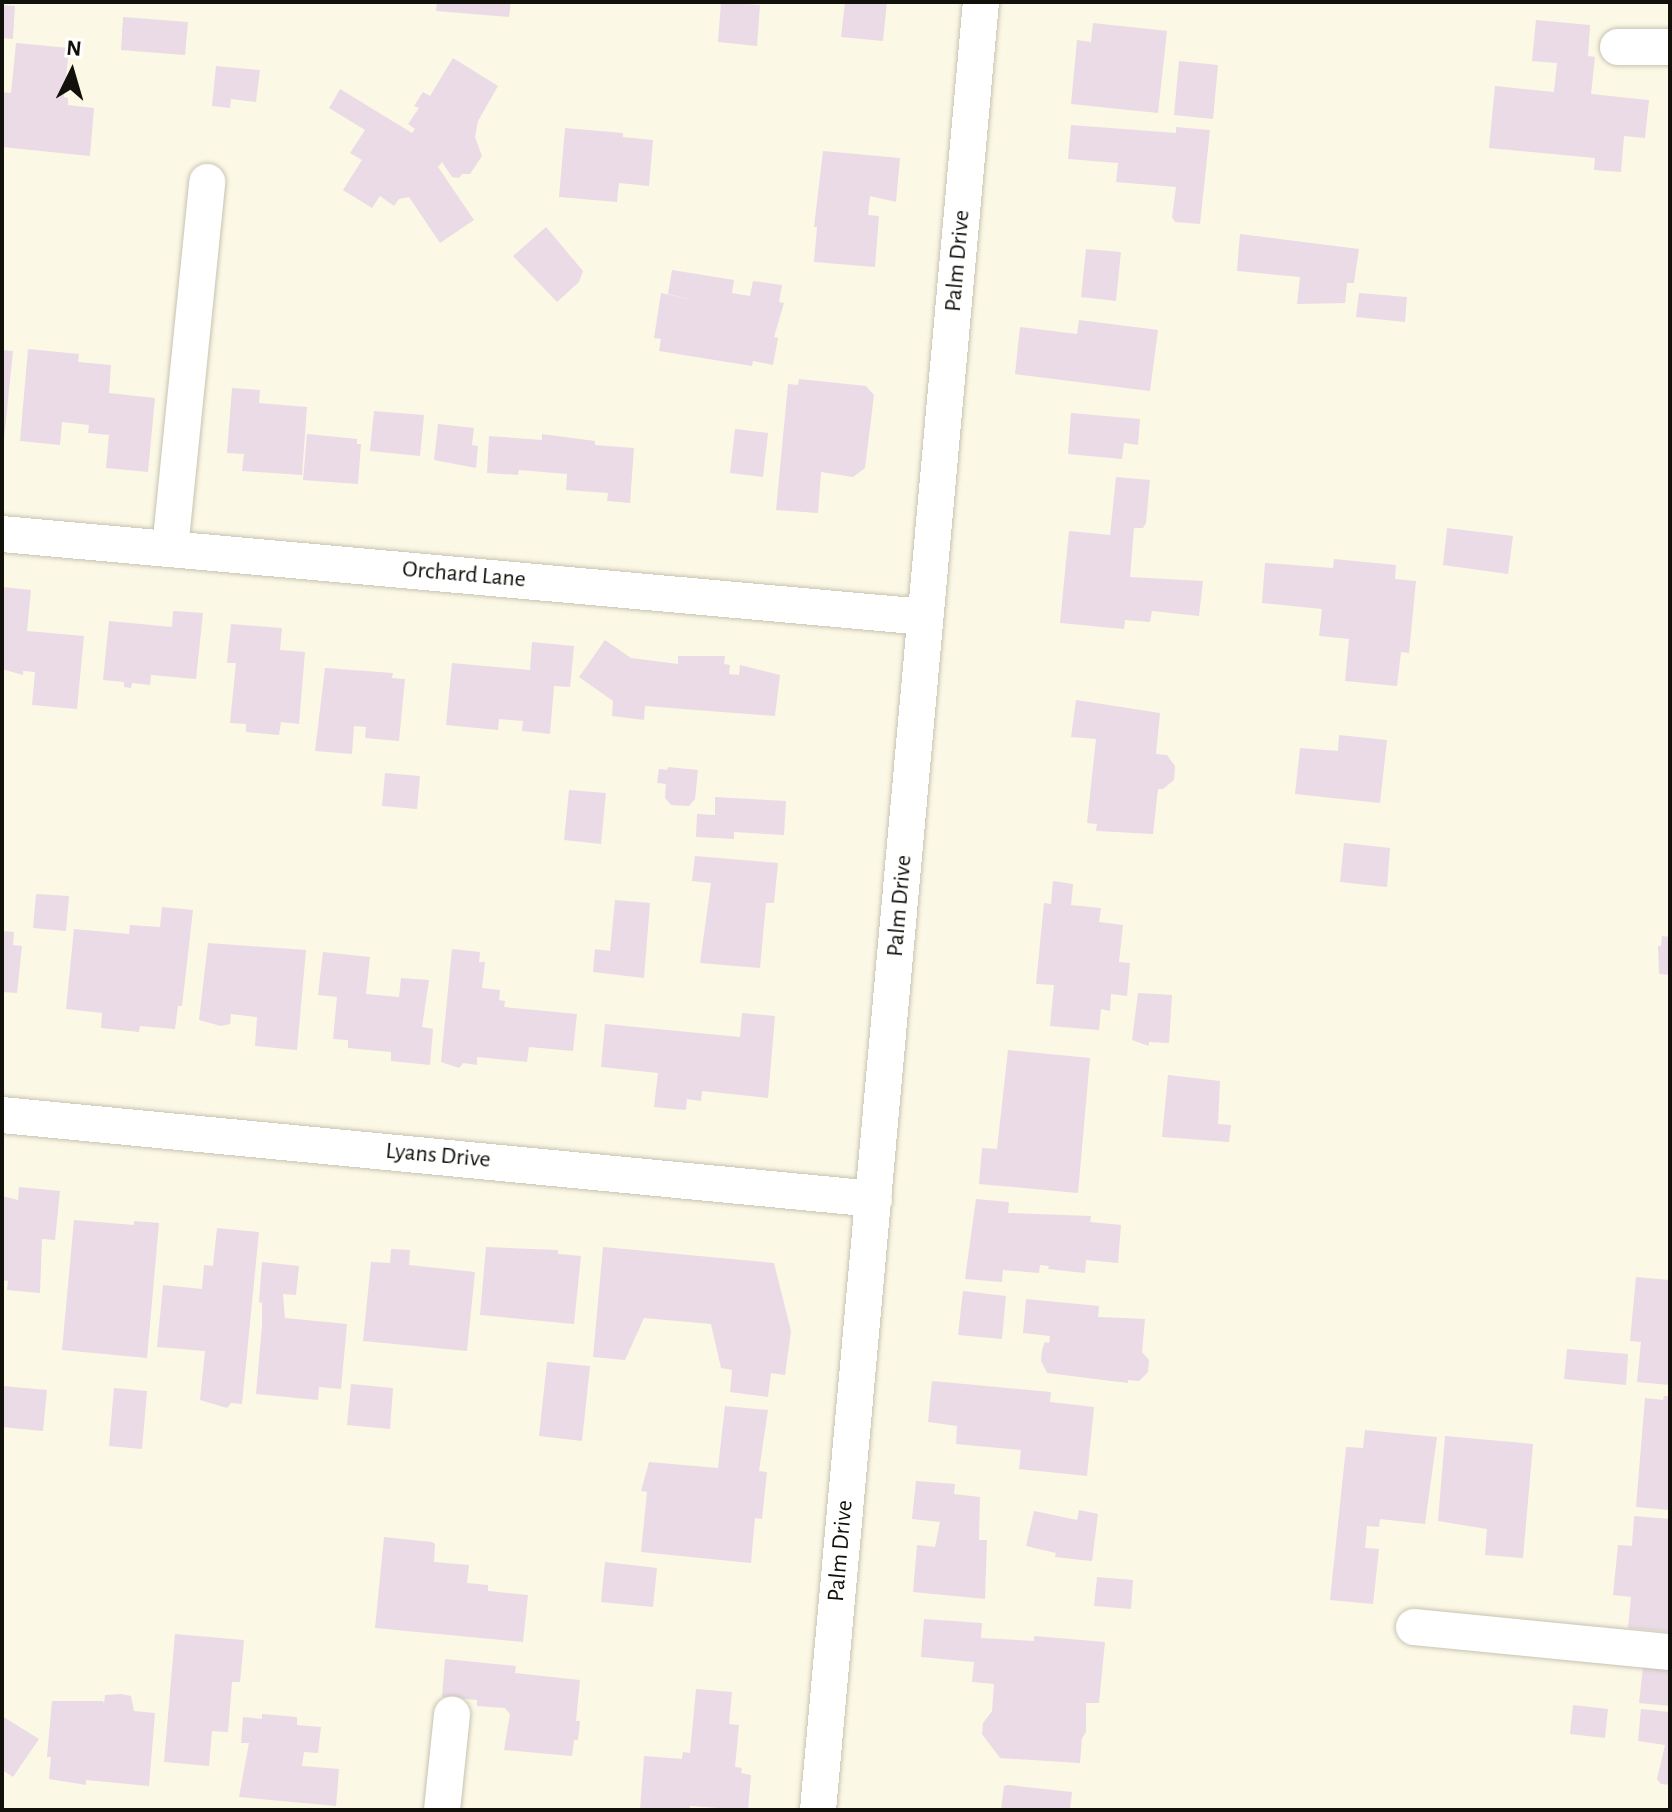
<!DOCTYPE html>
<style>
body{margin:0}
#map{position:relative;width:1672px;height:1812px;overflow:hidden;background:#fcf8e6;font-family:"Alegreya Sans",sans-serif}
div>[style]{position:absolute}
.building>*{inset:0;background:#eadbe7}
.roads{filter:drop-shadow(0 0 2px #c7c3b2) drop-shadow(0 0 2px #c7c3b2)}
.minor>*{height:36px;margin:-18px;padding:0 18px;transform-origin:18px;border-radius:18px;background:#fff}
span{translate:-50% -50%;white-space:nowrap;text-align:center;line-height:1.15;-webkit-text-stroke:8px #fff;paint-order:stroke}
.street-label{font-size:24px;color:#11100a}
.frame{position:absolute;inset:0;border:4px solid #11100a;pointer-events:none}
.north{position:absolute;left:32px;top:32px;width:80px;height:80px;-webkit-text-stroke:6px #fff;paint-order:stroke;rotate:5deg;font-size:22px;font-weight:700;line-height:32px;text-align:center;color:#11100a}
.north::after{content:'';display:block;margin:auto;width:28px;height:36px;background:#11100a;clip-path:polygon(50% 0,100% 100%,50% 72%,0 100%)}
</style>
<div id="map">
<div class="building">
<i style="clip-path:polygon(437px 2px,511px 2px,509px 17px,436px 11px)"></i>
<i style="clip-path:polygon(721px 2px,760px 5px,757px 46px,718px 42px)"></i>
<i style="clip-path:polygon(845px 2px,887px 2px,883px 41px,841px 37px)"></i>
<i style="clip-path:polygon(2px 5px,15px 6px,13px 39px,2px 38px)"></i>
<i style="clip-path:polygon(123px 17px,188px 22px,185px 55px,121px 50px)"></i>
<i style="clip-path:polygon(1536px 20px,1590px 25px,1588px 56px,1595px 57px,1591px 94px,1649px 100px,1645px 138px,1624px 136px,1621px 172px,1594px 170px,1595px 158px,1489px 148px,1495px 86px,1554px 92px,1557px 63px,1532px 61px)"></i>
<i style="clip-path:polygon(1093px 23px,1167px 31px,1158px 113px,1071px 104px,1077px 40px,1091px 42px)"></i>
<i style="clip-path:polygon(16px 43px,69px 48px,64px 97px,68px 98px,68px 105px,94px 108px,90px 156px,2px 147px,2px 92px,11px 93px)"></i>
<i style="clip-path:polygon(453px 58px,498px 86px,478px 121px,475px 137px,482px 156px,470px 174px,462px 174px,459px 178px,452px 177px,442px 162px,438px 167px,474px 220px,440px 243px,409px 197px,399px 199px,394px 206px,380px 196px,372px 208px,343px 190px,362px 160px,350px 153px,365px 130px,329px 108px,340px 89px,412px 133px,415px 129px,408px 124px,419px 108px,414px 106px,423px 92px,430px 96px)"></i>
<i style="clip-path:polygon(1179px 61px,1218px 65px,1213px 119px,1174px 115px)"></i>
<i style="clip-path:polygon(216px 66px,260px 70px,256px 102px,231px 99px,230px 108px,212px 106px)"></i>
<i style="clip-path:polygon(1071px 125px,1176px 133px,1176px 127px,1210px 130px,1200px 224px,1175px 222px,1172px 217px,1176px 187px,1116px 182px,1118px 163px,1068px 159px)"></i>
<i style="clip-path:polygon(565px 128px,623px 133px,623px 137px,653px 140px,649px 186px,619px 183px,617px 202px,559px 197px)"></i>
<i style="clip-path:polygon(823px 151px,900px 158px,896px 202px,870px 196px,868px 215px,879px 216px,875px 267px,814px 262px,817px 227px,814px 227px)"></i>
<i style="clip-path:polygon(546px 227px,583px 271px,579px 282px,557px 302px,513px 256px)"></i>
<i style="clip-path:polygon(1240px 234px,1359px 249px,1354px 283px,1347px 283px,1345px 303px,1297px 304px,1300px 277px,1237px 271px)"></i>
<i style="clip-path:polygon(1086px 249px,1121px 252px,1116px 301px,1081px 297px)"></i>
<i style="clip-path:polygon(672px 270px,734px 280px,732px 293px,750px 296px,753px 281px,782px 285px,779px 302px,784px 303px,774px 337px,778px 338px,773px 365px,753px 361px,752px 366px,659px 351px,661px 339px,654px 338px,661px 293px,697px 301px,668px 294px)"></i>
<i style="clip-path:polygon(1359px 293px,1407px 297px,1405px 322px,1356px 317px)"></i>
<i style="clip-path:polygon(1079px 320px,1158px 330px,1150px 391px,1015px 374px,1020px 327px,1077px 334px)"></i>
<i style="clip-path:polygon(28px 349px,79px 354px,78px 362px,111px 365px,109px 393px,155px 398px,148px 472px,106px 468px,109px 435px,88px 433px,89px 425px,62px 422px,60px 445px,20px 441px)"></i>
<i style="clip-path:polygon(2px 350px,13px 351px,4px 440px,2px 440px)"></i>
<i style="clip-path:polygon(799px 379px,866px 386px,874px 395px,865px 468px,853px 477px,821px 472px,818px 513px,776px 510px,788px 384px,798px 385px)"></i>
<i style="clip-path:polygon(232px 388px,260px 390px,259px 403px,307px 407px,302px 475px,242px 471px,244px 454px,227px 453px)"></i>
<i style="clip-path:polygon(374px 411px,424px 415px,420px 456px,370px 451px)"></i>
<i style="clip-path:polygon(1071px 413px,1140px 419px,1138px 445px,1124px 443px,1122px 459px,1068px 454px)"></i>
<i style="clip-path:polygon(438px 424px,474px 428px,472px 445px,478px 446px,476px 468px,434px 460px)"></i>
<i style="clip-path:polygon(735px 429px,768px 433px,763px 477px,730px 473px)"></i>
<i style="clip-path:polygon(307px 434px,357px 439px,357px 444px,361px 444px,358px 484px,303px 480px)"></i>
<i style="clip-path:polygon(542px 434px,595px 441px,595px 445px,634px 448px,630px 503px,607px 501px,608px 493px,566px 490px,567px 474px,519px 470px,518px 475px,487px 473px,489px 436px,542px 440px)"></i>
<i style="clip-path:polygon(1116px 477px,1150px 480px,1146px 523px,1143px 528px,1134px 528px,1130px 577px,1203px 581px,1199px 616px,1152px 611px,1150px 622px,1125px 620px,1124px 629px,1060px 623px,1069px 531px,1110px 535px)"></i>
<i style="clip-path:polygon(1447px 528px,1513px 536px,1508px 574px,1443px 565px)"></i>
<i style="clip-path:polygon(1334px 559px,1396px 565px,1395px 579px,1416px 581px,1409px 653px,1401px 652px,1397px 686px,1345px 681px,1349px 639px,1319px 636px,1322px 609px,1262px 603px,1265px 563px,1333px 568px)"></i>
<i style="clip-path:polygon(2px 587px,31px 590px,27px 631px,84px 636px,77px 709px,32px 705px,35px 672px,23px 671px,23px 675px,2px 669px)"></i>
<i style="clip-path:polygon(173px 611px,203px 613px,196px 679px,151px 675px,150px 685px,132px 683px,131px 688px,124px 687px,124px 682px,103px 680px,109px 621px,172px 627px)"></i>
<i style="clip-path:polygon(231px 624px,282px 628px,280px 650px,305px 652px,299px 724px,281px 722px,279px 735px,246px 732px,246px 724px,230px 723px,236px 663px,227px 663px)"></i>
<i style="clip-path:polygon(605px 640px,631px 658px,678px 664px,678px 656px,725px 656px,724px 664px,730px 665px,729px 674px,739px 675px,740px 665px,780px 675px,775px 716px,645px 706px,644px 720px,612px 716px,613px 701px,579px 677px)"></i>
<i style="clip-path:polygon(532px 642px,574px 646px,570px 687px,554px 686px,550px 734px,522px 731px,523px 721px,499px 719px,498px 730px,446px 725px,452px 663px,530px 670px)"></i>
<i style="clip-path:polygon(325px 668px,393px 673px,392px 678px,405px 679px,399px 741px,365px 738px,366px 727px,354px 726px,352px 754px,315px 751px)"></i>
<i style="clip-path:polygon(1076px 700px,1160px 713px,1156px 754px,1167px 755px,1175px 766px,1174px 780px,1163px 789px,1158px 789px,1153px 834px,1096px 831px,1097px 824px,1087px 823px,1096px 739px,1071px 737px)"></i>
<i style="clip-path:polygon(1339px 735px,1387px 740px,1380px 803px,1295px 794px,1300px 748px,1338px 751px)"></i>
<i style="clip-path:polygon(668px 767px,698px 770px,695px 799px,689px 806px,671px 805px,665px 798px,666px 784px,657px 783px,659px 769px,667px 770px)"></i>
<i style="clip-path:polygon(385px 773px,420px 776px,417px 809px,382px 806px)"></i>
<i style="clip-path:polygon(569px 790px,606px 793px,601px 844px,564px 840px)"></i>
<i style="clip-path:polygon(715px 797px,786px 801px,784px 835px,734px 832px,734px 839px,696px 837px,697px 814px,715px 815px)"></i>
<i style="clip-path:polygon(1344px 843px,1390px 848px,1387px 887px,1340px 882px)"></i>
<i style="clip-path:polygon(695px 856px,778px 863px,774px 903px,766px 903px,760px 968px,700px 963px,711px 883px,692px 881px)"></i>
<i style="clip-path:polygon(1053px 881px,1073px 884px,1071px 905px,1101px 908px,1099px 922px,1123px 925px,1119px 962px,1130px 963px,1127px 996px,1111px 994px,1110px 1011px,1101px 1009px,1099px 1030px,1050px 1026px,1054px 985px,1036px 984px,1044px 903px,1051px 904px)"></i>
<i style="clip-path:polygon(36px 894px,69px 896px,66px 931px,33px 928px)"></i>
<i style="clip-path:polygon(615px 900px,650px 903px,644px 978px,593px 972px,595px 949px,610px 951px)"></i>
<i style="clip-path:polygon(162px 907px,193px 910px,182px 1006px,178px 1006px,175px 1029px,140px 1026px,139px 1032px,101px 1028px,102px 1013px,66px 1009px,74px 929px,129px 934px,130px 925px,160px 927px)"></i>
<i style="clip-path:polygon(2px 931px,14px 932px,13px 945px,22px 946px,17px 993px,2px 992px)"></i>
<i style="clip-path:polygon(1662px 936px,1670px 937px,1670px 975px,1659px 974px,1658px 946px,1661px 946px)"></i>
<i style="clip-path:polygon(208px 943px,306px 950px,297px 1050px,255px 1046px,257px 1017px,231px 1014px,230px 1024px,221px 1026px,199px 1020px)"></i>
<i style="clip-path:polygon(452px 949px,480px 952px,479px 962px,485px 962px,482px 988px,500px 990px,499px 1000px,505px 1001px,504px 1007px,577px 1014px,573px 1051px,529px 1047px,527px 1062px,477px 1057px,477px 1065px,463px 1063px,459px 1068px,441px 1062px)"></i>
<i style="clip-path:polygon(323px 952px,370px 957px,366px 994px,399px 997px,401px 978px,429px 980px,422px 1027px,433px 1029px,430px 1065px,391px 1061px,391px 1052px,348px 1048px,348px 1040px,333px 1039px,337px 997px,318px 995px)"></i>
<i style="clip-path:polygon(1138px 993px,1172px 995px,1169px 1043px,1149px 1042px,1149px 1046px,1132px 1040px)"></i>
<i style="clip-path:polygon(742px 1013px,775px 1016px,768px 1098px,702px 1091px,701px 1101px,687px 1099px,686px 1110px,654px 1107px,658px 1073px,601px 1067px,605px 1024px,740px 1037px)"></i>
<i style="clip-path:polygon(1008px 1050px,1090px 1058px,1078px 1193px,979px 1184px,982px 1148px,997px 1149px)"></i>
<i style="clip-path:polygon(1168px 1075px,1220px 1081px,1218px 1124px,1231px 1125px,1229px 1142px,1162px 1137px)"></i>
<i style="clip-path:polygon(19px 1187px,60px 1191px,55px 1240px,42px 1239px,40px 1293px,7px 1290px,8px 1281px,2px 1280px,2px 1196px,18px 1200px)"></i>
<i style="clip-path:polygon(976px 1199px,1009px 1202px,1008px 1213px,1091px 1216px,1090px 1222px,1121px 1225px,1118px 1263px,1086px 1260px,1085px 1273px,1048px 1269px,1049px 1266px,1040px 1265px,1039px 1273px,1003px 1270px,1002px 1282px,965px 1279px)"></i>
<i style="clip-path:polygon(74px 1220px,134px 1225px,134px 1221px,159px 1223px,147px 1358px,62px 1350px)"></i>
<i style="clip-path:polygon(217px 1228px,259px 1232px,242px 1404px,231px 1403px,227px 1408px,200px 1400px,205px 1351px,157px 1347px,163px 1285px,202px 1289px,204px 1265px,213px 1266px)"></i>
<i style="clip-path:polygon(486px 1247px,558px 1250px,558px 1254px,581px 1256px,574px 1324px,480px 1315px)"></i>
<i style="clip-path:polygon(603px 1247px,774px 1263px,791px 1331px,785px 1375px,771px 1373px,768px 1397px,730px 1392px,732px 1370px,721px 1368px,711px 1324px,644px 1318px,625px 1360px,593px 1357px)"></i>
<i style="clip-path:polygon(391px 1249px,410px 1250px,409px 1265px,475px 1272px,467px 1351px,363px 1341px,371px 1262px,390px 1263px)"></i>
<i style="clip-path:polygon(262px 1262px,299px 1266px,296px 1295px,283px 1294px,285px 1318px,347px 1324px,341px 1389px,319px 1387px,318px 1400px,256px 1394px,262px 1325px,262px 1303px,259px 1302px)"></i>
<i style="clip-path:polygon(1636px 1277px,1670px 1280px,1670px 1385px,1637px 1382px,1641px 1342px,1630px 1341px)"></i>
<i style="clip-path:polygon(963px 1291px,1006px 1296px,1002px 1339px,958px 1335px)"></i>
<i style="clip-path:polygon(1026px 1299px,1099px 1306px,1098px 1317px,1145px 1319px,1142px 1352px,1149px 1360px,1148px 1372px,1139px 1381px,1128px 1380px,1128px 1383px,1047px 1373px,1041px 1361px,1042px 1350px,1045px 1342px,1049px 1343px,1050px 1336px,1023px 1333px)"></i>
<i style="clip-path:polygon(1567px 1349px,1628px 1354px,1626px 1385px,1564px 1379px)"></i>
<i style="clip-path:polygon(547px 1362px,590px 1366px,582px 1441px,539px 1436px)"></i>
<i style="clip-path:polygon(932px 1381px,1051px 1392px,1050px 1402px,1094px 1407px,1087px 1476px,1019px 1469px,1021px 1450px,956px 1444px,957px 1426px,928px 1422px)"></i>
<i style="clip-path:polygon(351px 1384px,393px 1388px,390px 1429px,347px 1425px)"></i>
<i style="clip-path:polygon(2px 1386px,47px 1390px,43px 1431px,2px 1427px)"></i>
<i style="clip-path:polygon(114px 1388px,147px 1391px,142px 1449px,109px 1446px)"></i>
<i style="clip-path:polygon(1664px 1396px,1670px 1396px,1670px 1510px,1636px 1507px,1645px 1398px,1663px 1400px)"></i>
<i style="clip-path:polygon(725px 1406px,768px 1410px,759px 1471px,767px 1472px,762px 1519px,755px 1518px,751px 1563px,641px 1552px,647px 1492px,641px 1491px,649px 1462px,718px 1468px)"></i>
<i style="clip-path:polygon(1365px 1430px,1437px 1437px,1425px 1524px,1380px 1519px,1379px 1527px,1367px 1526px,1365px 1548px,1379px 1549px,1373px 1604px,1330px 1600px,1346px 1447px,1363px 1448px)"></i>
<i style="clip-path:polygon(1445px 1436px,1533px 1444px,1523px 1558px,1485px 1555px,1487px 1529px,1438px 1521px)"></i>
<i style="clip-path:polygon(916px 1481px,955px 1484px,954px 1494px,980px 1497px,979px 1540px,987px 1540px,985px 1599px,913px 1592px,917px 1545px,935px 1547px,940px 1522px,912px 1519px)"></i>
<i style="clip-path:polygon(1079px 1510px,1098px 1514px,1092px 1561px,1055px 1557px,1056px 1553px,1026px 1546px,1034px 1511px,1077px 1520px)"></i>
<i style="clip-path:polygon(1634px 1516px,1670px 1519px,1670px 1632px,1628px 1628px,1631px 1597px,1613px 1595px,1618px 1545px,1632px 1546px)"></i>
<i style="clip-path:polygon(384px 1537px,432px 1542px,435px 1544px,434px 1562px,469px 1565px,467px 1583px,488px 1585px,488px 1591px,528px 1595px,523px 1642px,375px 1628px)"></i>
<i style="clip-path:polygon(605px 1562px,657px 1568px,653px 1607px,601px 1602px)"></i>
<i style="clip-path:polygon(1097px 1577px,1133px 1580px,1131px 1609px,1094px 1606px)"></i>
<i style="clip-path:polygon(924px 1619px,982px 1623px,981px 1638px,1034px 1641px,1034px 1636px,1105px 1642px,1099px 1703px,1086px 1703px,1086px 1732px,1082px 1738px,1080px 1763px,1000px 1758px,982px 1734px,983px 1723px,992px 1711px,994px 1684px,972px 1682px,974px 1662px,921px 1657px)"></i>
<i style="clip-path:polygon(175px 1634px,244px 1640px,240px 1682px,232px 1682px,228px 1732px,212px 1731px,209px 1766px,164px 1762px)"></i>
<i style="clip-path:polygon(445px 1659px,516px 1666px,515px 1673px,580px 1680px,576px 1721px,580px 1721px,578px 1740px,574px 1740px,572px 1756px,504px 1750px,510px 1714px,505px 1708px,477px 1706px,477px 1700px,442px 1697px)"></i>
<i style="clip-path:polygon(1643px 1667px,1670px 1670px,1670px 1706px,1639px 1703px)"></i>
<i style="clip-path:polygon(696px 1689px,732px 1692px,729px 1724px,739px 1725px,735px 1767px,742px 1768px,741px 1773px,751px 1775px,748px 1810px,690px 1806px,690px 1810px,640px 1810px,644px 1756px,682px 1759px,683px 1752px,690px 1753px)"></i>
<i style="clip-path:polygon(121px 1694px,131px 1696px,134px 1711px,155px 1713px,149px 1786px,86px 1780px,86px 1785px,49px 1779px,51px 1757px,47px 1757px,52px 1701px,103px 1701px,104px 1704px,105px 1695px)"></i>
<i style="clip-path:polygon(1573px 1705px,1608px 1709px,1605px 1738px,1570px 1734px)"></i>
<i style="clip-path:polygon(1641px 1709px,1670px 1712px,1670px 1785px,1661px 1784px,1657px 1779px,1665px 1745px,1638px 1741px)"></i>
<i style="clip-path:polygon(262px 1714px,297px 1717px,297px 1725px,321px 1727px,318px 1753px,304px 1752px,302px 1766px,339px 1769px,336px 1806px,239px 1797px,249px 1743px,241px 1743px,243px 1717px,262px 1719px)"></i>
<i style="clip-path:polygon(2px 1716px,39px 1739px,13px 1777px,2px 1770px)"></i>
<i style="clip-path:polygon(1008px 1785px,1072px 1792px,1070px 1810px,1001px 1810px,1004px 1786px)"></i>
</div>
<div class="roads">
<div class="minor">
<i style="left:1618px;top:47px;width:52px"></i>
<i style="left:2px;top:534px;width:927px;rotate:5.14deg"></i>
<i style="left:170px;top:549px;width:369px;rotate:-84.2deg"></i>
<i style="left:2px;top:1115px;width:876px;rotate:5.5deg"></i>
<i style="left:1414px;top:1627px;width:257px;rotate:5.6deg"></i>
<i style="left:442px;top:1810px;width:96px;rotate:-84deg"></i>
<i style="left:818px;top:1810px;width:1815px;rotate:-84.85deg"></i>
</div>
</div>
<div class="street-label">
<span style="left:958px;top:261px;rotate:-85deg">Palm Drive</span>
<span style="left:464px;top:575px;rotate:5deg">Orchard Lane</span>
<span style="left:900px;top:906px;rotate:-85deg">Palm Drive</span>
<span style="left:438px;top:1156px;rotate:5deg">Lyans Drive</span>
<span style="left:841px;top:1551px;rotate:-85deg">Palm Drive</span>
</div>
<div class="frame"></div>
<div class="north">N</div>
</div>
